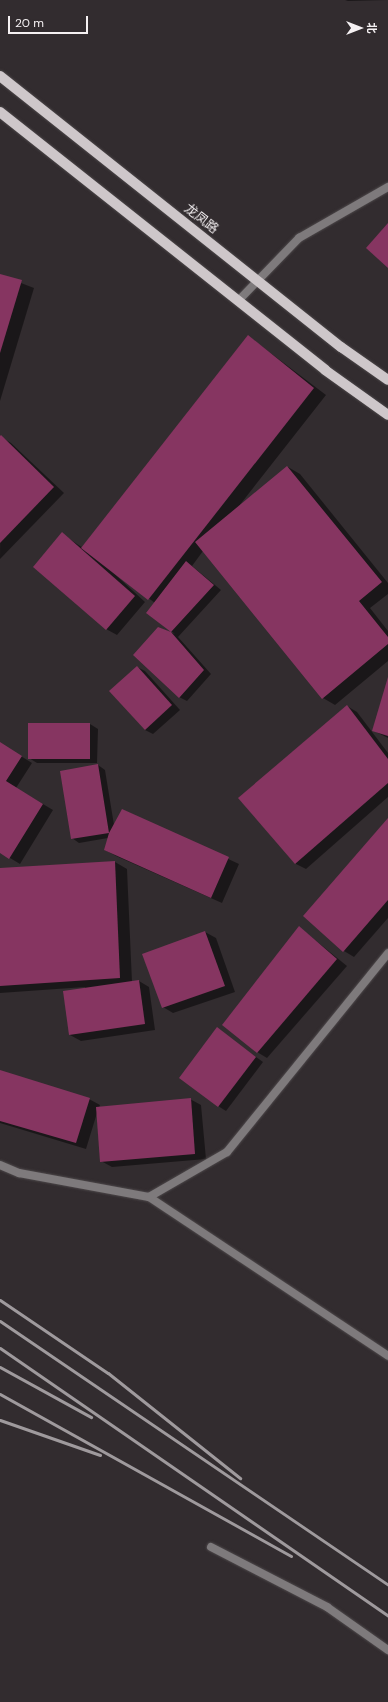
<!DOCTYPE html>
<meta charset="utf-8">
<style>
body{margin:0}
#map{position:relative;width:388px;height:1702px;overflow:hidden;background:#322c2f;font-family:"DM Sans","Noto Sans SC",sans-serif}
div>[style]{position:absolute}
.shadow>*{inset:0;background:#0007}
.building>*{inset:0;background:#863561}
.roads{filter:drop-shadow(0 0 1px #4d484a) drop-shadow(0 0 1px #4d484a)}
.lane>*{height:8px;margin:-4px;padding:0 4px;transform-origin:4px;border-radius:4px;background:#7e7a7c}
.street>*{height:8px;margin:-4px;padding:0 4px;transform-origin:4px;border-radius:4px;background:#7e7a7c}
.primary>*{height:10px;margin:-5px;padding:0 5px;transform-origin:5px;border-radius:5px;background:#cec7ca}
.rail>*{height:3px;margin:-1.5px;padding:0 1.5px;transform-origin:1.5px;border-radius:1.5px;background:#9f9a9d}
span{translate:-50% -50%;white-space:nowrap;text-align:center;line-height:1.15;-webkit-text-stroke:4px #322c2f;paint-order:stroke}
.street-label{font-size:13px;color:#f5f1f3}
.north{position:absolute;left:340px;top:8px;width:40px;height:40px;-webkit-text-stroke:3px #322c2f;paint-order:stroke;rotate:90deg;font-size:11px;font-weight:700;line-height:16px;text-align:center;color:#f5f1f3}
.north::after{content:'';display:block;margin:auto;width:14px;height:18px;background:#f5f1f3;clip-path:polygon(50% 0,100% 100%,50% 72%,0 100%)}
.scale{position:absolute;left:8px;top:16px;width:80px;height:18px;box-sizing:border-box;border:2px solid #f5f1f3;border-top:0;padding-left:5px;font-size:12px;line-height:14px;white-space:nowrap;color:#f5f1f3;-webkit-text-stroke:3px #322c2f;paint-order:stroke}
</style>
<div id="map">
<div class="shadow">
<i style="clip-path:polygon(345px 0,388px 0,348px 1px)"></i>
<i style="clip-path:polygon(0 275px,34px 288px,0 401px)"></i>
<i style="clip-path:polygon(248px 336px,326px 395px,239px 506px,288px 467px,300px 474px,388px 583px,388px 594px,370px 608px,388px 631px,388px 661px,335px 705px,323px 698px,203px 551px,192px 566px,221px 590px,178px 637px,211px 674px,187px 701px,179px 697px,159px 628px,175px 634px,147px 613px,155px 603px,107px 567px,145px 602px,117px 635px,106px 629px,62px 534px,83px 548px)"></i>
<i style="clip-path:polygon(1px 437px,11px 443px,64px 493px,0 559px)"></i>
<i style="clip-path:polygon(137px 667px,145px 671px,180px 710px,153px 734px,145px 730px)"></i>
<i style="clip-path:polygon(388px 680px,388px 738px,374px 731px)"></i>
<i style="clip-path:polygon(347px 706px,357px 712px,388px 753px,388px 797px,306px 869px,296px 864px,239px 798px)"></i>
<i style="clip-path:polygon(90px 724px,98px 729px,97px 763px,37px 763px,29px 758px)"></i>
<i style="clip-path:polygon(0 743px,32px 763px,16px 788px,53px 810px,20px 864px,0 852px)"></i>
<i style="clip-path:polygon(98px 765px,105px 770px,114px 825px,123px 810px,239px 864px,222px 903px,116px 856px,105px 850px,108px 838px,79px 843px,72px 838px)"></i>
<i style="clip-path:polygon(388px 821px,388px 918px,354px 957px,344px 951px)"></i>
<i style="clip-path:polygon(115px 862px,127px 869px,132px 982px,139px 981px,149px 987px,155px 1030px,81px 1041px,70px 1035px,85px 987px,0 993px,0 869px)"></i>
<i style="clip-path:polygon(299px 927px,347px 966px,267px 1058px,257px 1052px)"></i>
<i style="clip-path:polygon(205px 932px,216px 938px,235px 992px,173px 1013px,163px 1007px)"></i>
<i style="clip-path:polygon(217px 1029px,263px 1062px,226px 1111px,218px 1106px)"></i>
<i style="clip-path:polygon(0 1071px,89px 1099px,100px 1105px,99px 1108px,190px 1099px,201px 1105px,206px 1159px,112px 1167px,101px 1161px,97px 1113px,86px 1149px,0 1123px)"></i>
</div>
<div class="building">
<i style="clip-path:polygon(388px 223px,388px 268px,366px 248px)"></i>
<i style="clip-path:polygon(0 274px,22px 280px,0 353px)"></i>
<i style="clip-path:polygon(248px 335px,314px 388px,148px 600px,81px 548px)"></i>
<i style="clip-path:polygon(1px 435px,54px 487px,0 543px,0 436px)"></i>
<i style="clip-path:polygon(287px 466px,382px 582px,359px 601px,388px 637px,388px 644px,322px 699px,195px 542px)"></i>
<i style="clip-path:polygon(62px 532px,135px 596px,106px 630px,33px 567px)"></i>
<i style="clip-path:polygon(186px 561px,214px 585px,171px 632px,204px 670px,179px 698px,133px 655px,158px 627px,171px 632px,146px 613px)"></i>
<i style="clip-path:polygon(137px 666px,172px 705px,145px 730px,109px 691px)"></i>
<i style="clip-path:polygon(388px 677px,388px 736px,372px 731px)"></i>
<i style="clip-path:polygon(347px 705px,388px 759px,388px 783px,295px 864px,238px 798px)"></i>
<i style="clip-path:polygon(28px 723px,90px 723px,90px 759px,28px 759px)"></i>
<i style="clip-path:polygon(0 742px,22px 756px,6px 781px,43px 804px,9px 859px,0 853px)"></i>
<i style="clip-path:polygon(98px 764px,109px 833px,122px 809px,229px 857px,211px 898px,104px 850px,109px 833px,71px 839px,60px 771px)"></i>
<i style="clip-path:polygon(388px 818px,388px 900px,343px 952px,303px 916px)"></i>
<i style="clip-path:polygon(115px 861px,120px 978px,0 986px,0 868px)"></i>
<i style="clip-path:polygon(299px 926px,337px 959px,257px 1053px,222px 1025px)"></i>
<i style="clip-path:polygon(205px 931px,225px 986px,162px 1008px,142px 954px)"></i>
<i style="clip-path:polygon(139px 980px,145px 1024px,69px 1035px,63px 991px)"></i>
<i style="clip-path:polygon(217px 1027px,256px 1057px,218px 1107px,179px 1078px)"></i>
<i style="clip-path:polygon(0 1070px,90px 1098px,76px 1143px,0 1121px)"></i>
<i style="clip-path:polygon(191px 1098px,195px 1154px,100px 1162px,96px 1107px)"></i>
</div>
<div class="roads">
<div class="lane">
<i style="left:149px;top:1197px;width:287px;rotate:33.6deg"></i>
<i style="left:211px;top:1547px;width:131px;rotate:27.3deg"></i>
<i style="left:327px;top:1607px;width:75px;rotate:35.2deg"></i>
</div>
<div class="street">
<i style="left:238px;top:301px;width:88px;rotate:-45.9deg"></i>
<i style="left:299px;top:238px;width:103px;rotate:-29.8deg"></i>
<i style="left:0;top:1165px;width:21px;rotate:23deg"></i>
<i style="left:19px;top:1173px;width:132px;rotate:10.5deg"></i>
<i style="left:149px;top:1197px;width:90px;rotate:-30deg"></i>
<i style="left:227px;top:1152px;width:256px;rotate:-51deg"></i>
</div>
<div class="primary">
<i style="left:0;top:76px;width:436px;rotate:38.5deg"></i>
<i style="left:341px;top:347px;width:57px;rotate:35.1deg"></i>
<i style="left:0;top:112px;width:415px;rotate:38.4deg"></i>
<i style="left:325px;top:370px;width:77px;rotate:35.5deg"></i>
</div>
</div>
<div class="rail">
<i style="left:0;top:1300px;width:130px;rotate:34.1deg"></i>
<i style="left:108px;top:1373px;width:169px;rotate:38.5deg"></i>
<i style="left:0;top:1321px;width:469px;rotate:34.2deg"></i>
<i style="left:0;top:1348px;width:472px;rotate:34.6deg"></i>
<i style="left:0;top:1367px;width:104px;rotate:28.8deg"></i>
<i style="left:0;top:1394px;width:333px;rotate:29.1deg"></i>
<i style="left:0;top:1420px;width:106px;rotate:19.3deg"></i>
</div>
<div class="street-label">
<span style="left:201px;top:219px;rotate:38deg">龙凤路</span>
</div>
<div class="north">北</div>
<div class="scale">20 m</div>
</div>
